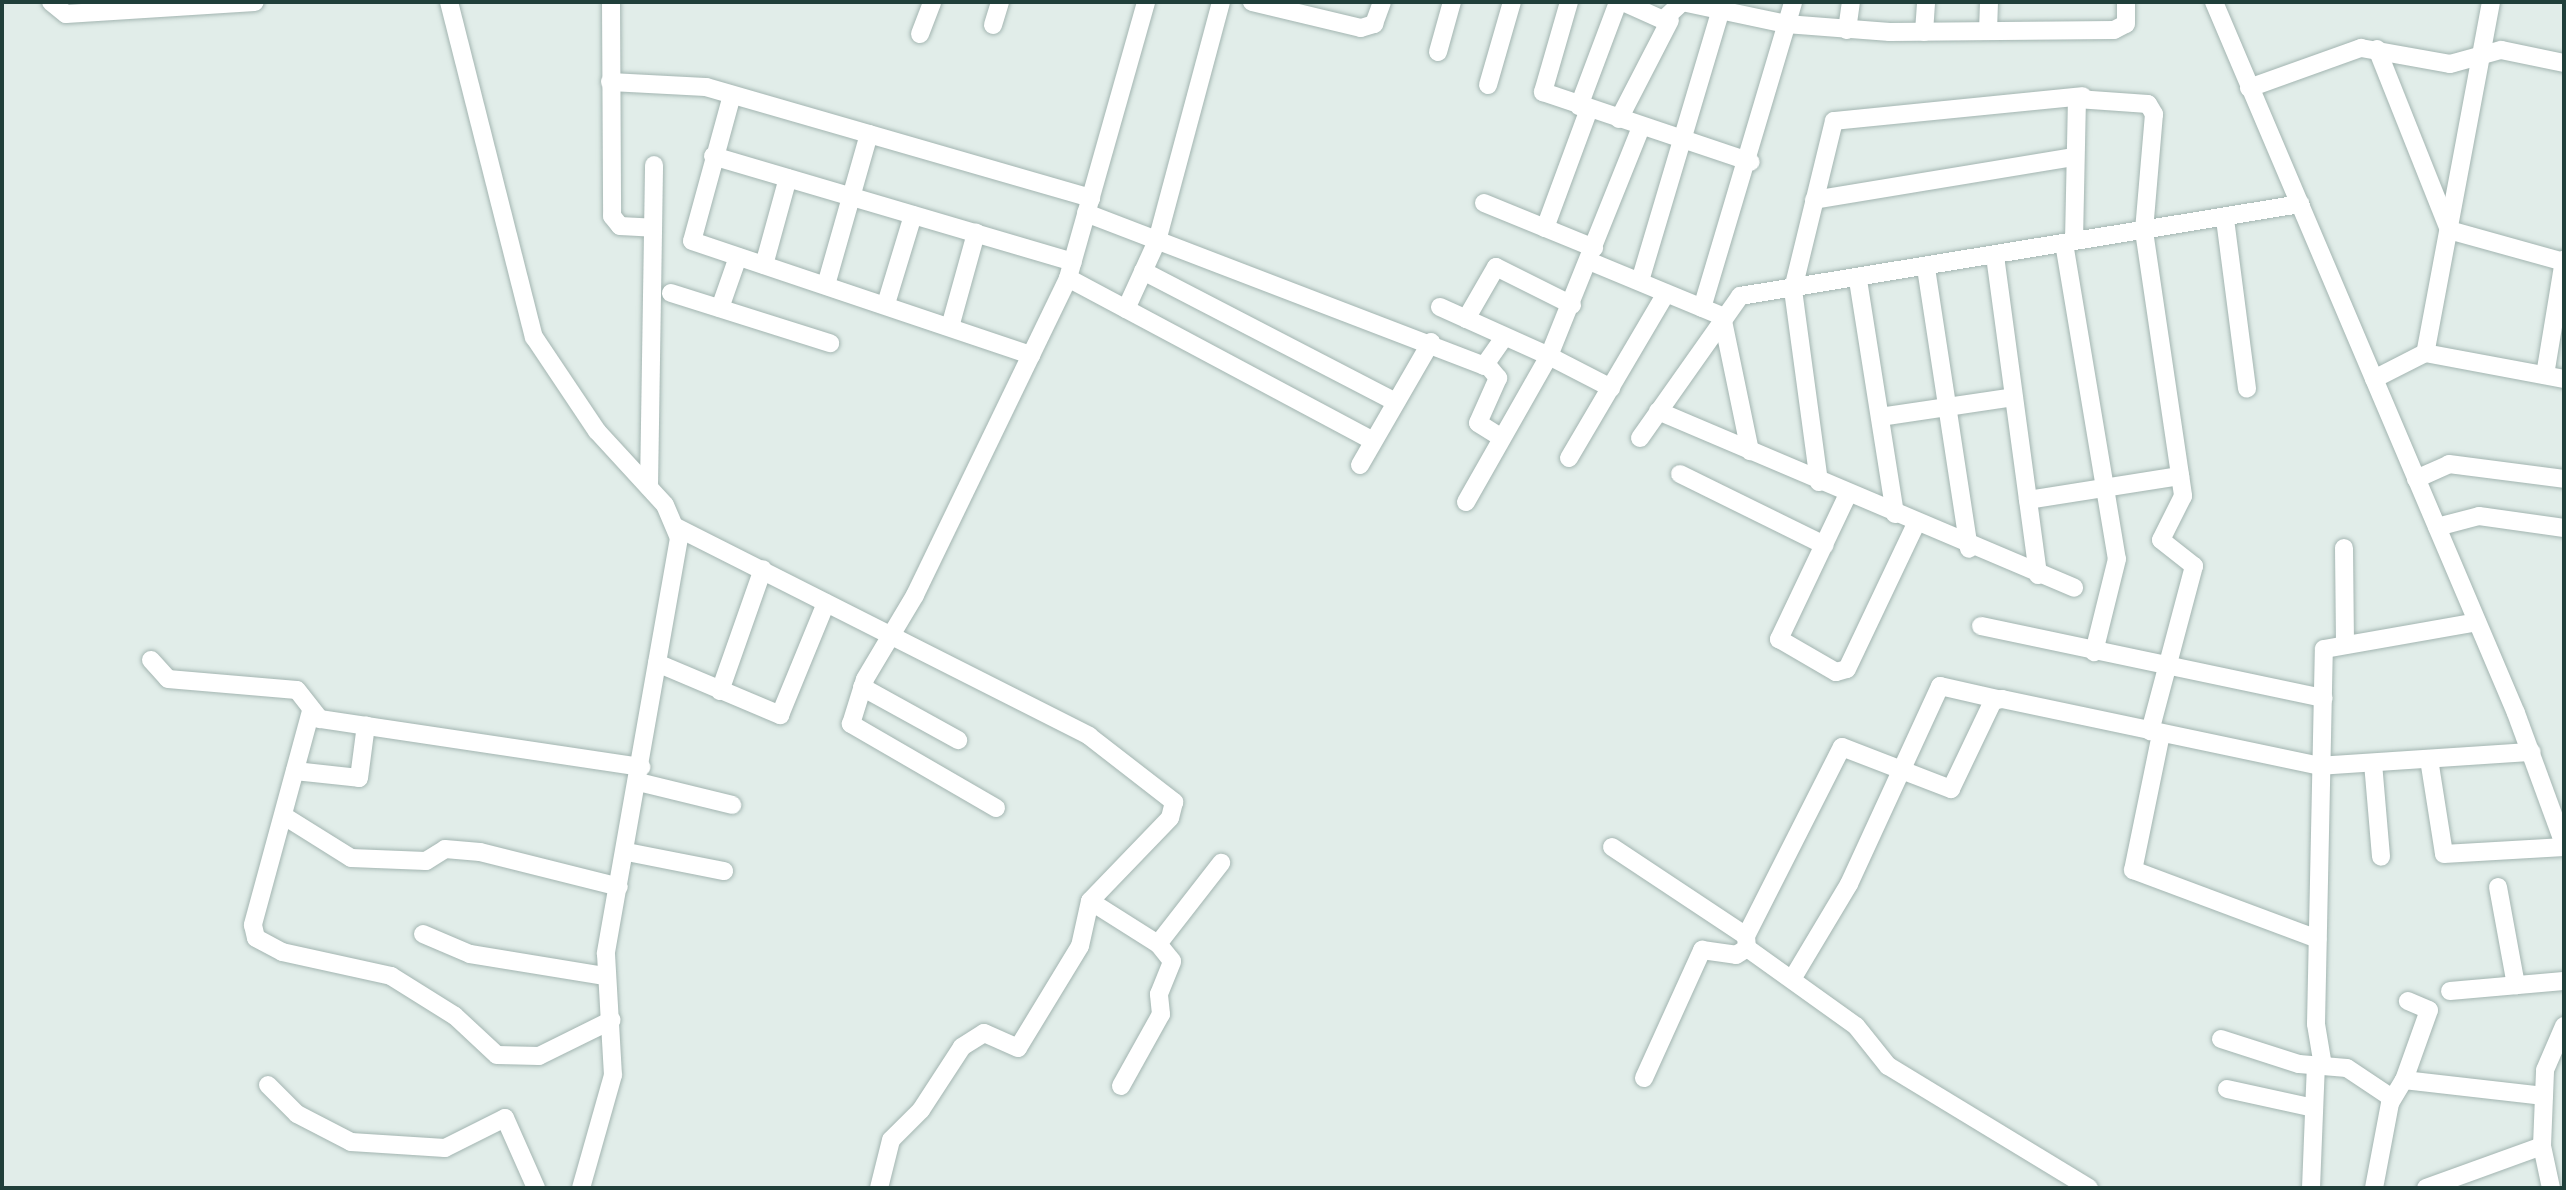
<!DOCTYPE html>
<style>
body{margin:0}
#map{position:relative;width:2566px;height:1190px;overflow:hidden;background:#e1ede9;font-family:"Fira Sans Condensed",sans-serif}
div>[style]{position:absolute}
.roads{filter:drop-shadow(0 0 2px #a3b5b1) drop-shadow(0 0 2px #a3b5b1)}
.minor>*{height:18px;margin:-9px;padding:0 9px;transform-origin:9px;border-radius:9px;background:#fff}
span{translate:-50% -50%;white-space:nowrap;text-align:center;line-height:1.15;-webkit-text-stroke:7px #f2f9f6;paint-order:stroke}
.frame{position:absolute;inset:0;border:4px solid #203f3a;pointer-events:none}
</style>
<div id="map">
<div class="roads">
<div class="minor">
<i style="left:51px;top:2px;width:19px;rotate:39deg"></i>
<i style="left:66px;top:14px;width:189px;rotate:-3.6deg"></i>
<i style="left:449px;top:2px;width:346px;rotate:75.8deg"></i>
<i style="left:534px;top:337px;width:113px;rotate:56.2deg"></i>
<i style="left:597px;top:431px;width:100px;rotate:47.4deg"></i>
<i style="left:665px;top:505px;width:36px;rotate:67deg"></i>
<i style="left:679px;top:538px;width:422px;rotate:100deg"></i>
<i style="left:606px;top:954px;width:121px;rotate:86.7deg"></i>
<i style="left:613px;top:1075px;width:117px;rotate:105.8deg"></i>
<i style="left:611px;top:2px;width:214px;rotate:89.7deg"></i>
<i style="left:612px;top:216px;width:13px;rotate:51deg"></i>
<i style="left:620px;top:226px;width:33px;rotate:3deg"></i>
<i style="left:1252px;top:2px;width:112px;rotate:13.4deg"></i>
<i style="left:1361px;top:28px;width:14px;rotate:-17deg"></i>
<i style="left:1374px;top:24px;width:23px;rotate:-70deg"></i>
<i style="left:1569px;top:2px;width:94px;rotate:106.1deg"></i>
<i style="left:1543px;top:92px;width:219px;rotate:18.6deg"></i>
<i style="left:1623px;top:2px;width:44px;rotate:24.2deg"></i>
<i style="left:1663px;top:20px;width:26px;rotate:-43deg"></i>
<i style="left:1682px;top:2px;width:106px;rotate:11.9deg"></i>
<i style="left:1786px;top:24px;width:104px;rotate:4.4deg"></i>
<i style="left:1890px;top:32px;width:224px;rotate:-0.5deg"></i>
<i style="left:2114px;top:30px;width:13px;rotate:-27deg"></i>
<i style="left:2126px;top:24px;width:22px;rotate:-90deg"></i>
<i style="left:2214px;top:2px;width:772px;rotate:66.99deg"></i>
<i style="left:2516px;top:713px;width:140px;rotate:69.9deg"></i>
<i style="left:2491px;top:2px;width:357px;rotate:100.6deg"></i>
<i style="left:2425px;top:353px;width:141px;rotate:10.6deg"></i>
<i style="left:993px;top:25px;width:24px;rotate:-73deg"></i>
<i style="left:1847px;top:30px;width:28px;rotate:-82deg"></i>
<i style="left:1988px;top:31px;width:29px;rotate:-88deg"></i>
<i style="left:1924px;top:32px;width:30px;rotate:-86deg"></i>
<i style="left:920px;top:34px;width:34px;rotate:-69deg"></i>
<i style="left:2377px;top:49px;width:195px;rotate:68.3deg"></i>
<i style="left:2449px;top:230px;width:119px;rotate:15.5deg"></i>
<i style="left:1438px;top:52px;width:52px;rotate:-74.4deg"></i>
<i style="left:610px;top:82px;width:96px;rotate:3deg"></i>
<i style="left:706px;top:87px;width:401px;rotate:16.1deg"></i>
<i style="left:1488px;top:85px;width:86px;rotate:-73.9deg"></i>
<i style="left:2249px;top:88px;width:119px;rotate:-19.7deg"></i>
<i style="left:2361px;top:48px;width:90px;rotate:10.2deg"></i>
<i style="left:2450px;top:64px;width:53px;rotate:-15.4deg"></i>
<i style="left:2501px;top:50px;width:64px;rotate:11.7deg"></i>
<i style="left:732px;top:95px;width:151px;rotate:105.3deg"></i>
<i style="left:692px;top:241px;width:358px;rotate:18.6deg"></i>
<i style="left:1579px;top:106px;width:111px;rotate:-69.4deg"></i>
<i style="left:1619px;top:119px;width:111px;rotate:-62.7deg"></i>
<i style="left:713px;top:156px;width:375px;rotate:16.4deg"></i>
<i style="left:1814px;top:200px;width:264px;rotate:-9.4deg"></i>
<i style="left:1484px;top:203px;width:119px;rotate:22.2deg"></i>
<i style="left:1086px;top:213px;width:426px;rotate:21deg"></i>
<i style="left:1484px;top:366px;width:35px;rotate:-55deg"></i>
<i style="left:2225px;top:219px;width:171px;rotate:82.6deg"></i>
<i style="left:1545px;top:228px;width:127px;rotate:-69.7deg"></i>
<i style="left:2074px;top:241px;width:142px;rotate:-88.8deg"></i>
<i style="left:2077px;top:99px;width:71px;rotate:4deg"></i>
<i style="left:2148px;top:104px;width:12px;rotate:59deg"></i>
<i style="left:2154px;top:114px;width:117px;rotate:94.9deg"></i>
<i style="left:2144px;top:231px;width:268px;rotate:81.6deg"></i>
<i style="left:2183px;top:496px;width:49px;rotate:116.6deg"></i>
<i style="left:2161px;top:540px;width:42px;rotate:38.2deg"></i>
<i style="left:2194px;top:566px;width:171px;rotate:104.9deg"></i>
<i style="left:2064px;top:243px;width:320px;rotate:80.5deg"></i>
<i style="left:2117px;top:559px;width:96px;rotate:103.9deg"></i>
<i style="left:1995px;top:256px;width:322px;rotate:82.3deg"></i>
<i style="left:1589px;top:261px;width:144px;rotate:22.5deg"></i>
<i style="left:1722px;top:316px;width:138px;rotate:78.3deg"></i>
<i style="left:764px;top:265px;width:90px;rotate:-74.6deg"></i>
<i style="left:1926px;top:268px;width:284px;rotate:81.3deg"></i>
<i style="left:1143px;top:271px;width:283px;rotate:27.4deg"></i>
<i style="left:1068px;top:278px;width:344px;rotate:28.1deg"></i>
<i style="left:1858px;top:280px;width:237px;rotate:81deg"></i>
<i style="left:1640px;top:281px;width:291px;rotate:-73.4deg"></i>
<i style="left:826px;top:285px;width:157px;rotate:-74.1deg"></i>
<i style="left:671px;top:293px;width:167px;rotate:17.5deg"></i>
<i style="left:886px;top:304px;width:93px;rotate:-73.1deg"></i>
<i style="left:1440px;top:307px;width:120px;rotate:24.2deg"></i>
<i style="left:1549px;top:356px;width:247px;rotate:-68.1deg"></i>
<i style="left:720px;top:308px;width:54px;rotate:-70.6deg"></i>
<i style="left:1702px;top:308px;width:319px;rotate:-73.4deg"></i>
<i style="left:1126px;top:309px;width:75px;rotate:-65.5deg"></i>
<i style="left:1157px;top:241px;width:247px;rotate:-75deg"></i>
<i style="left:1466px;top:319px;width:60px;rotate:-60deg"></i>
<i style="left:1496px;top:267px;width:85px;rotate:26.6deg"></i>
<i style="left:950px;top:327px;width:98px;rotate:-74.5deg"></i>
<i style="left:1488px;top:366px;width:16px;rotate:50deg"></i>
<i style="left:1498px;top:378px;width:49px;rotate:114deg"></i>
<i style="left:1478px;top:423px;width:28px;rotate:32deg"></i>
<i style="left:2545px;top:375px;width:117px;rotate:-80.6deg"></i>
<i style="left:2374px;top:379px;width:57px;rotate:-27deg"></i>
<i style="left:1658px;top:411px;width:452px;rotate:23deg"></i>
<i style="left:1880px;top:417px;width:135px;rotate:-8.5deg"></i>
<i style="left:1640px;top:438px;width:174px;rotate:-54.8deg"></i>
<i style="left:1740px;top:296px;width:568px;rotate:-9.33deg"></i>
<i style="left:1569px;top:458px;width:191px;rotate:-59.5deg"></i>
<i style="left:1360px;top:465px;width:142px;rotate:-60deg"></i>
<i style="left:1680px;top:474px;width:161px;rotate:26.2deg"></i>
<i style="left:2416px;top:479px;width:36px;rotate:-24deg"></i>
<i style="left:2449px;top:464px;width:116px;rotate:7.4deg"></i>
<i style="left:1819px;top:482px;width:195px;rotate:-97.7deg"></i>
<i style="left:1793px;top:289px;width:173px;rotate:-76.3deg"></i>
<i style="left:1834px;top:121px;width:250px;rotate:-5.7deg"></i>
<i style="left:649px;top:487px;width:322px;rotate:-89.1deg"></i>
<i style="left:1848px;top:494px;width:161px;rotate:115.4deg"></i>
<i style="left:1779px;top:639px;width:66px;rotate:30.1deg"></i>
<i style="left:1836px;top:672px;width:11px;rotate:-15deg"></i>
<i style="left:1847px;top:669px;width:161px;rotate:-64.6deg"></i>
<i style="left:2028px;top:500px;width:154px;rotate:-9deg"></i>
<i style="left:1466px;top:502px;width:168px;rotate:-60.4deg"></i>
<i style="left:1549px;top:356px;width:70px;rotate:27.3deg"></i>
<i style="left:676px;top:527px;width:463px;rotate:26.8deg"></i>
<i style="left:1089px;top:736px;width:108px;rotate:37.8deg"></i>
<i style="left:1174px;top:802px;width:16px;rotate:104deg"></i>
<i style="left:1170px;top:818px;width:115px;rotate:133.9deg"></i>
<i style="left:1090px;top:901px;width:46px;rotate:102.5deg"></i>
<i style="left:1080px;top:946px;width:119px;rotate:121.3deg"></i>
<i style="left:1018px;top:1048px;width:37px;rotate:-156deg"></i>
<i style="left:984px;top:1033px;width:26px;rotate:148deg"></i>
<i style="left:962px;top:1047px;width:75px;rotate:123.1deg"></i>
<i style="left:921px;top:1110px;width:42px;rotate:135deg"></i>
<i style="left:891px;top:1140px;width:49px;rotate:104deg"></i>
<i style="left:2437px;top:527px;width:43px;rotate:-14.7deg"></i>
<i style="left:2479px;top:516px;width:86px;rotate:8deg"></i>
<i style="left:2344px;top:548px;width:93px;rotate:89.4deg"></i>
<i style="left:1981px;top:626px;width:350px;rotate:11.9deg"></i>
<i style="left:151px;top:660px;width:25px;rotate:48deg"></i>
<i style="left:168px;top:679px;width:129px;rotate:4.9deg"></i>
<i style="left:297px;top:690px;width:37px;rotate:52deg"></i>
<i style="left:320px;top:719px;width:325px;rotate:8.5deg"></i>
<i style="left:657px;top:663px;width:134px;rotate:22.9deg"></i>
<i style="left:780px;top:715px;width:121px;rotate:-67.7deg"></i>
<i style="left:862px;top:687px;width:110px;rotate:28.9deg"></i>
<i style="left:720px;top:691px;width:129px;rotate:-70.6deg"></i>
<i style="left:311px;top:711px;width:222px;rotate:105.2deg"></i>
<i style="left:253px;top:925px;width:13px;rotate:77deg"></i>
<i style="left:256px;top:938px;width:30px;rotate:28deg"></i>
<i style="left:282px;top:952px;width:112px;rotate:12.4deg"></i>
<i style="left:391px;top:976px;width:75px;rotate:32deg"></i>
<i style="left:455px;top:1016px;width:57px;rotate:42.9deg"></i>
<i style="left:497px;top:1055px;width:42px;rotate:1.4deg"></i>
<i style="left:539px;top:1056px;width:81px;rotate:-26.3deg"></i>
<i style="left:2161px;top:734px;width:139px;rotate:101.6deg"></i>
<i style="left:2133px;top:870px;width:197px;rotate:20.5deg"></i>
<i style="left:2429px;top:759px;width:96px;rotate:81deg"></i>
<i style="left:2444px;top:854px;width:120px;rotate:-3.3deg"></i>
<i style="left:2373px;top:763px;width:94px;rotate:85.1deg"></i>
<i style="left:295px;top:771px;width:64px;rotate:6.2deg"></i>
<i style="left:359px;top:778px;width:53px;rotate:-82.5deg"></i>
<i style="left:638px;top:782px;width:97px;rotate:13.7deg"></i>
<i style="left:996px;top:808px;width:168px;rotate:-149.9deg"></i>
<i style="left:851px;top:724px;width:47px;rotate:-72.7deg"></i>
<i style="left:865px;top:679px;width:98px;rotate:-59.2deg"></i>
<i style="left:915px;top:595px;width:352px;rotate:-64.2deg"></i>
<i style="left:1068px;top:278px;width:287px;rotate:-74.2deg"></i>
<i style="left:284px;top:816px;width:79px;rotate:32.1deg"></i>
<i style="left:351px;top:858px;width:75px;rotate:2.3deg"></i>
<i style="left:426px;top:861px;width:22px;rotate:-32deg"></i>
<i style="left:445px;top:849px;width:35px;rotate:5deg"></i>
<i style="left:480px;top:852px;width:143px;rotate:14.1deg"></i>
<i style="left:1612px;top:847px;width:161px;rotate:33.6deg"></i>
<i style="left:627px;top:852px;width:99px;rotate:11.1deg"></i>
<i style="left:2498px;top:887px;width:100px;rotate:79.6deg"></i>
<i style="left:1090px;top:901px;width:80px;rotate:32.3deg"></i>
<i style="left:1158px;top:944px;width:103px;rotate:-52.1deg"></i>
<i style="left:423px;top:934px;width:51px;rotate:23.1deg"></i>
<i style="left:470px;top:954px;width:137px;rotate:9.3deg"></i>
<i style="left:1794px;top:976px;width:107px;rotate:-59.1deg"></i>
<i style="left:1849px;top:884px;width:218px;rotate:-65.3deg"></i>
<i style="left:1940px;top:686px;width:58px;rotate:12.8deg"></i>
<i style="left:2450px;top:991px;width:114px;rotate:-5deg"></i>
<i style="left:2221px;top:1039px;width:82px;rotate:17.8deg"></i>
<i style="left:2299px;top:1064px;width:48px;rotate:4.8deg"></i>
<i style="left:2347px;top:1068px;width:54px;rotate:33.7deg"></i>
<i style="left:2323px;top:1066px;width:43px;rotate:-99.5deg"></i>
<i style="left:2316px;top:1024px;width:375px;rotate:-88.8deg"></i>
<i style="left:2324px;top:649px;width:155px;rotate:-10deg"></i>
<i style="left:1644px;top:1078px;width:141px;rotate:-65.6deg"></i>
<i style="left:1702px;top:950px;width:34px;rotate:8deg"></i>
<i style="left:1736px;top:955px;width:13px;rotate:-32deg"></i>
<i style="left:2404px;top:1080px;width:74px;rotate:-70.3deg"></i>
<i style="left:2429px;top:1010px;width:23px;rotate:-157deg"></i>
<i style="left:268px;top:1085px;width:41px;rotate:45deg"></i>
<i style="left:297px;top:1114px;width:61px;rotate:27.4deg"></i>
<i style="left:351px;top:1142px;width:94px;rotate:3.7deg"></i>
<i style="left:445px;top:1148px;width:67px;rotate:-26.6deg"></i>
<i style="left:505px;top:1118px;width:77px;rotate:66.1deg"></i>
<i style="left:1121px;top:1086px;width:82px;rotate:-60.9deg"></i>
<i style="left:1161px;top:1014px;width:20px;rotate:-96deg"></i>
<i style="left:1159px;top:994px;width:35px;rotate:-68deg"></i>
<i style="left:1172px;top:961px;width:22px;rotate:-129deg"></i>
<i style="left:2227px;top:1089px;width:89px;rotate:12.3deg"></i>
<i style="left:2089px;top:1188px;width:235px;rotate:-148.7deg"></i>
<i style="left:1888px;top:1066px;width:51px;rotate:-128.7deg"></i>
<i style="left:1856px;top:1026px;width:134px;rotate:-144.4deg"></i>
<i style="left:1747px;top:948px;width:12px;rotate:-95deg"></i>
<i style="left:1746px;top:936px;width:212px;rotate:-63.1deg"></i>
<i style="left:1842px;top:747px;width:117px;rotate:21.1deg"></i>
<i style="left:1951px;top:789px;width:98px;rotate:-64.5deg"></i>
<i style="left:1993px;top:701px;width:9px;rotate:-13deg"></i>
<i style="left:2002px;top:699px;width:324px;rotate:11.9deg"></i>
<i style="left:2319px;top:766px;width:213px;rotate:-3.8deg"></i>
<i style="left:2311px;top:1188px;width:122px;rotate:-87.7deg"></i>
<i style="left:2374px;top:1188px;width:86px;rotate:-79.3deg"></i>
<i style="left:2390px;top:1103px;width:27px;rotate:-59deg"></i>
<i style="left:2404px;top:1080px;width:141px;rotate:6.5deg"></i>
<i style="left:2426px;top:1188px;width:123px;rotate:-19.9deg"></i>
<i style="left:2551px;top:1188px;width:43px;rotate:-102.1deg"></i>
<i style="left:2542px;top:1146px;width:76px;rotate:-87.7deg"></i>
<i style="left:2545px;top:1070px;width:48px;rotate:-66.6deg"></i>
</div>
</div>
<div class="frame"></div>
</div>
